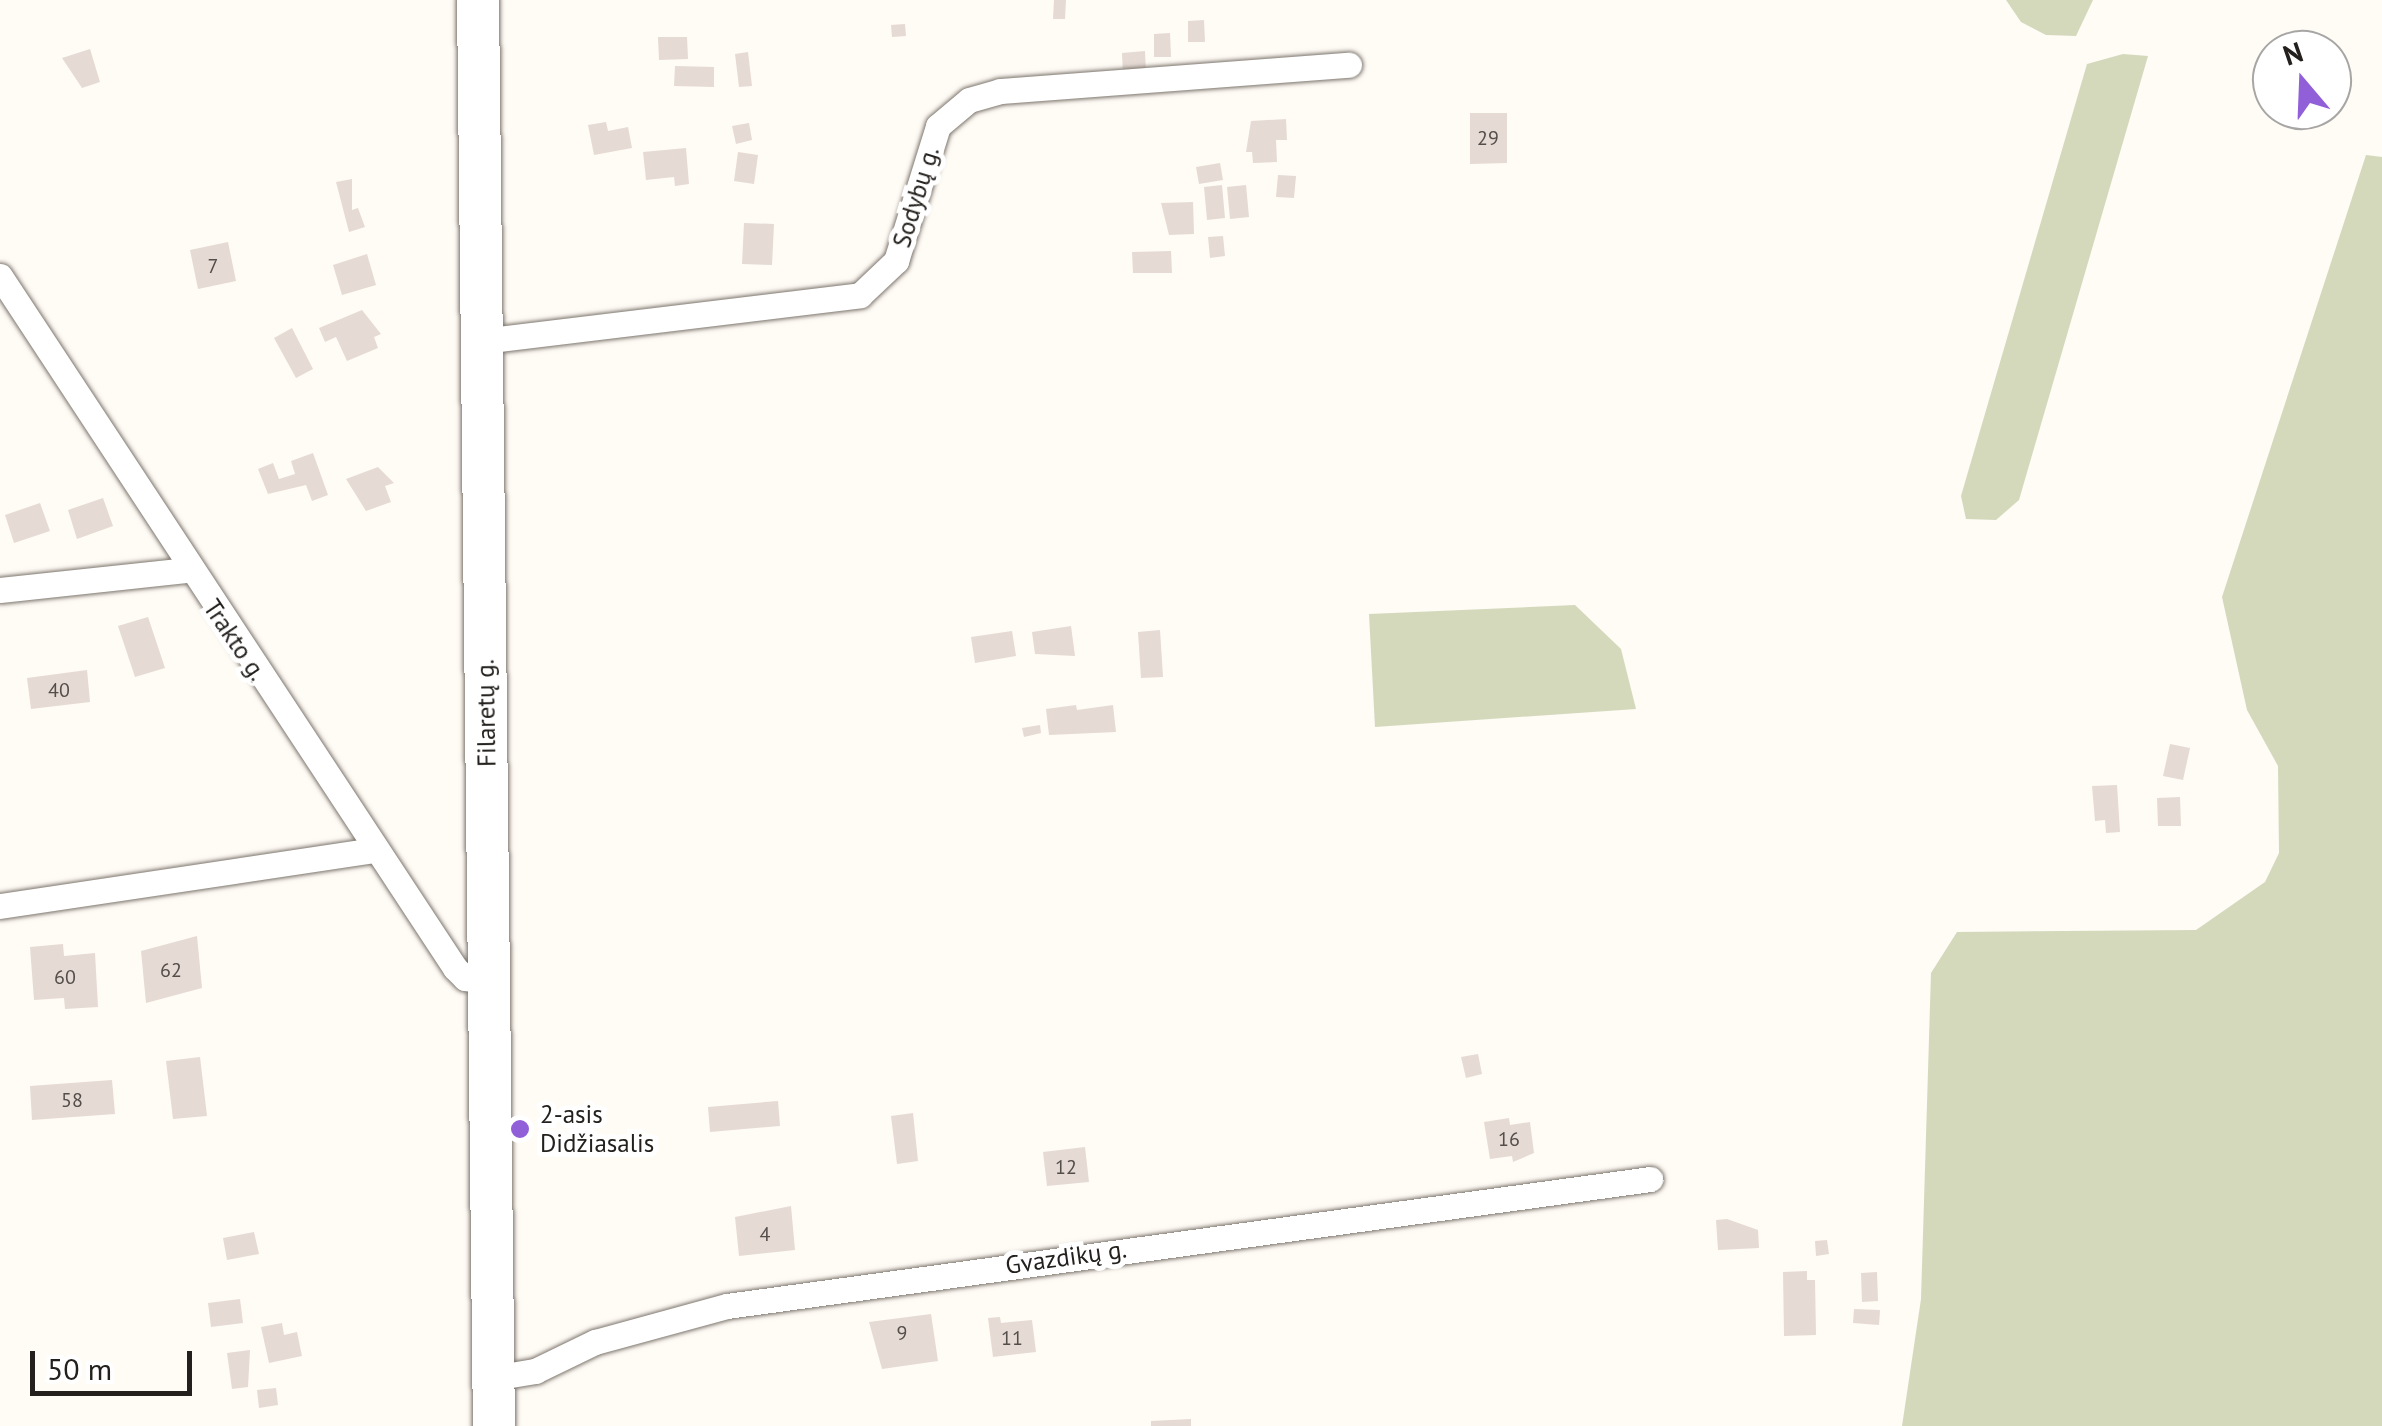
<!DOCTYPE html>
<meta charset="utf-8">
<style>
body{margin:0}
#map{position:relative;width:2382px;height:1426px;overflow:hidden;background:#fffbf5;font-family:"PT Sans",sans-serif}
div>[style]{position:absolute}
.green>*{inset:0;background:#d4d9bc}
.building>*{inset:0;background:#e6dad4}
.roads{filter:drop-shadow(0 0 2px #7d766e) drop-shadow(0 0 2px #7d766e)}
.street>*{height:25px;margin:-12.5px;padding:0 12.5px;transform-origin:12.5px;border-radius:12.5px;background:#fff}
.primary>*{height:42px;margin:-21px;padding:0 21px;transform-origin:21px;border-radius:21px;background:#fff}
.dots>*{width:28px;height:28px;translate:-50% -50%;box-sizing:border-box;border:5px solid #fff;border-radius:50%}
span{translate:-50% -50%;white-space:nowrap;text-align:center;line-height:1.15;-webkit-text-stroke:10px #fff;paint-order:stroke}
.number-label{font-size:20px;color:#544e4b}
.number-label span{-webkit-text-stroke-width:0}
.street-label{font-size:25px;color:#23201d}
.poi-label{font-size:25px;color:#23201d}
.left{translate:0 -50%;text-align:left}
.north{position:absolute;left:2252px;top:30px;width:100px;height:100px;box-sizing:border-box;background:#fff;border:2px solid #a7a6a5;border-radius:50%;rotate:341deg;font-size:28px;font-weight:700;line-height:40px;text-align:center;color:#23201d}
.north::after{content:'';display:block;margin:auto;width:35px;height:45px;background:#915fd8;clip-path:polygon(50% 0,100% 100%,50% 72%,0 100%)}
.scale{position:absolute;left:30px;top:1351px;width:162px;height:45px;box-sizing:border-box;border:5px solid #23201d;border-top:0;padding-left:12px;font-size:30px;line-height:35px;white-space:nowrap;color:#23201d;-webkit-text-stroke:8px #fff;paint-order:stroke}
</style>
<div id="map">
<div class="green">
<i style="clip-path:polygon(2006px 0,2093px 0,2076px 36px,2046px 35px,2021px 22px)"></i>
<i style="clip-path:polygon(2123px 54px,2148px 56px,2019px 500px,1996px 520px,1966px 519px,1961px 496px,2087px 64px)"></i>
<i style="clip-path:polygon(2366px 155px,2382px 157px,2382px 1426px,1902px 1426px,1921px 1299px,1931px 973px,1957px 932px,2196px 930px,2265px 882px,2279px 853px,2278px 766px,2247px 710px,2222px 597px)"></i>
<i style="clip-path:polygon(1575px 605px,1621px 649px,1636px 709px,1375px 727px,1369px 614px)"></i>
</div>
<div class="building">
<i style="clip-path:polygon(1054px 0,1066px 0,1065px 19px,1053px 19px)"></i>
<i style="clip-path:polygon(1204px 20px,1205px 42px,1188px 42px,1188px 21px)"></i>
<i style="clip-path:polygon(905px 24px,906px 36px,892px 37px,891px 25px)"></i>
<i style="clip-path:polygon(1170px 33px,1171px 57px,1154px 57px,1154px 34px)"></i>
<i style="clip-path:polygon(658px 37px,687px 37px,688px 59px,659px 60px)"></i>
<i style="clip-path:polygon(90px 49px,100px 82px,82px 88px,62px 58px)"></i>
<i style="clip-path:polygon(1145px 51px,1146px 74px,1123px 75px,1122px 53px)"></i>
<i style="clip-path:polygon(748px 52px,752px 86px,739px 87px,735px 54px)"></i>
<i style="clip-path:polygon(675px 66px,714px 67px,714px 87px,674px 86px)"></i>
<i style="clip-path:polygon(1470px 113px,1507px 113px,1507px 163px,1470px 164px)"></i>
<i style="clip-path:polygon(1286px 119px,1287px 140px,1276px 140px,1277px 162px,1253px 163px,1252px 152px,1246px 152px,1251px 121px)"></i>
<i style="clip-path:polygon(606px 122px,608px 131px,628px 127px,632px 148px,594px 155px,588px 125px)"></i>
<i style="clip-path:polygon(749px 123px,752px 140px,736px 144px,732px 126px)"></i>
<i style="clip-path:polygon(686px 148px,689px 184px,675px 186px,674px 177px,646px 180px,643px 152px)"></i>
<i style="clip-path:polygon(738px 152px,758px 155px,754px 184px,734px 181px)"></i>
<i style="clip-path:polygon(1220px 163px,1223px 180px,1199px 184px,1196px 167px)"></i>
<i style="clip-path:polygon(1278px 175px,1296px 176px,1294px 198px,1276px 197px)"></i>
<i style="clip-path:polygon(352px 179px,352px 210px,358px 208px,365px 227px,349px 232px,336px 182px)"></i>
<i style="clip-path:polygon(1222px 185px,1225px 218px,1207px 220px,1204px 187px)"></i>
<i style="clip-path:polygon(1246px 185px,1249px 217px,1230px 219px,1227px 187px)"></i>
<i style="clip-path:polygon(1193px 202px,1194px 234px,1169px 235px,1161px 203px)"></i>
<i style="clip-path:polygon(744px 223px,774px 224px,772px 265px,742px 264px)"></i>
<i style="clip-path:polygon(1223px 236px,1225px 256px,1210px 258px,1208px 237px)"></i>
<i style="clip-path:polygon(228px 242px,236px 281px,198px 289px,190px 250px)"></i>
<i style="clip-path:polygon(1171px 251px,1172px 273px,1133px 273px,1132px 252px)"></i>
<i style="clip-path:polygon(367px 254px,376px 285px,342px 295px,333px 265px)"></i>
<i style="clip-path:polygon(362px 310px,381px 334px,374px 337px,378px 348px,347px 361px,336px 337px,325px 342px,319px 328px)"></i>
<i style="clip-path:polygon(292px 328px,313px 369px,296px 378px,274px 338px)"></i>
<i style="clip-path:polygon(313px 453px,328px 495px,312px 501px,306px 485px,268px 494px,258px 469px,273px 463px,279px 479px,295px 474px,291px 461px)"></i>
<i style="clip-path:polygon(378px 467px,394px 483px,385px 486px,391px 502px,366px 511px,346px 479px)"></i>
<i style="clip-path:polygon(103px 498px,113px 526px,77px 539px,68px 510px)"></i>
<i style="clip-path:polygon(40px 503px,50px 531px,14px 543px,5px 515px)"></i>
<i style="clip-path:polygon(148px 617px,165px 668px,135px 677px,118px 626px)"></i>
<i style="clip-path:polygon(1071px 626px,1075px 656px,1035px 654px,1032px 632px)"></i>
<i style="clip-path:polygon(1160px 630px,1163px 677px,1141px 678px,1138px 632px)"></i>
<i style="clip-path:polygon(1012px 631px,1016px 656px,975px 663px,971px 637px)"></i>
<i style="clip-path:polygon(87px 670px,90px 702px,31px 709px,27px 678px)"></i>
<i style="clip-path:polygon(1076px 705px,1077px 710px,1113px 705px,1116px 732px,1049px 735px,1046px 709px)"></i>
<i style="clip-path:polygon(1040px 725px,1041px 733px,1024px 737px,1022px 728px)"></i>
<i style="clip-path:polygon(2170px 744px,2190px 748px,2183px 780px,2163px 776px)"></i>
<i style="clip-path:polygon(2117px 785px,2120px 832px,2106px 833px,2105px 820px,2095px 821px,2092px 786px)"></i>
<i style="clip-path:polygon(2180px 797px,2181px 826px,2158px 826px,2157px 798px)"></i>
<i style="clip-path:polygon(197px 936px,202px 988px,146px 1003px,141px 951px)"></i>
<i style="clip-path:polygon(63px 944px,64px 956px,95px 953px,98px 1007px,65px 1009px,64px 998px,34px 1000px,30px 947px)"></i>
<i style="clip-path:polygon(1478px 1054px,1482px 1074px,1466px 1078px,1461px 1057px)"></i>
<i style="clip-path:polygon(200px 1057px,207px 1116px,173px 1119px,166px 1061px)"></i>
<i style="clip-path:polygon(112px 1080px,115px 1114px,32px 1120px,30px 1086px)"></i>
<i style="clip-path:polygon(778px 1101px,780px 1126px,710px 1132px,708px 1107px)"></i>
<i style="clip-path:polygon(913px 1113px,918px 1161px,897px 1164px,891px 1116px)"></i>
<i style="clip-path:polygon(1509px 1118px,1510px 1125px,1530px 1122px,1534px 1153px,1513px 1162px,1512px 1156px,1490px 1159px,1484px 1122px)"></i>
<i style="clip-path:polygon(1085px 1147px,1089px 1182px,1047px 1186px,1043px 1152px)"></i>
<i style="clip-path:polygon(791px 1206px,795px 1250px,739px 1256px,735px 1217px)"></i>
<i style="clip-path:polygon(1727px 1219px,1758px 1230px,1759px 1248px,1718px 1250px,1716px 1220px)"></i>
<i style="clip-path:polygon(254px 1232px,259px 1254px,227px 1260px,223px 1238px)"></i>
<i style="clip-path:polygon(1827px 1240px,1829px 1254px,1816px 1256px,1815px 1241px)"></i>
<i style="clip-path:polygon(1807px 1271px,1807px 1280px,1815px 1280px,1816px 1335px,1784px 1336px,1783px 1272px)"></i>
<i style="clip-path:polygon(1877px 1272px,1878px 1301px,1862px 1302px,1861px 1273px)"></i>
<i style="clip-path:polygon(240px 1299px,243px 1323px,211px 1327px,208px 1303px)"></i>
<i style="clip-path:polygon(1854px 1309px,1880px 1310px,1879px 1325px,1853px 1323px)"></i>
<i style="clip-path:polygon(931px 1314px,938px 1361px,882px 1369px,869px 1322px)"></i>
<i style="clip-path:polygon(1000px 1317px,1001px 1323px,1032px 1320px,1036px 1352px,993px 1357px,988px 1318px)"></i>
<i style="clip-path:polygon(282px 1323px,284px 1335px,297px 1332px,302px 1356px,269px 1363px,261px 1327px)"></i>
<i style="clip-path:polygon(250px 1350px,248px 1387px,232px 1389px,227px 1353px)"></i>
<i style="clip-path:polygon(276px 1388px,278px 1405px,259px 1408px,257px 1390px)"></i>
<i style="clip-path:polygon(1191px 1419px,1191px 1426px,1151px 1426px,1151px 1421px)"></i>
</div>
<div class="roads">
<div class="street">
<i style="left:0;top:276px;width:828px;rotate:56.67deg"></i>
<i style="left:455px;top:968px;width:14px;rotate:45deg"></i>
<i style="left:465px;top:978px;width:24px;rotate:7deg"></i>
<i style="left:482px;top:341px;width:381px;rotate:-6.9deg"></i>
<i style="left:860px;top:295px;width:50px;rotate:-43.4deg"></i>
<i style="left:896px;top:261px;width:141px;rotate:-72.7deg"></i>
<i style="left:938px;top:126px;width:40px;rotate:-40deg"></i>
<i style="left:969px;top:100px;width:32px;rotate:-16deg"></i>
<i style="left:1000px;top:91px;width:350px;rotate:-4.3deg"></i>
<i style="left:0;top:590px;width:189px;rotate:-6.1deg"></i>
<i style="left:0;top:906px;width:379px;rotate:-8.5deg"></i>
<i style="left:493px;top:1378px;width:43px;rotate:-9.5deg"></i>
<i style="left:535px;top:1371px;width:67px;rotate:-25.8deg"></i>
<i style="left:595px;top:1342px;width:137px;rotate:-15.3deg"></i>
<i style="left:727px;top:1306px;width:932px;rotate:-7.83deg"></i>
</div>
<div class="primary">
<i style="left:478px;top:0;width:1426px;rotate:89.36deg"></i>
</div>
</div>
<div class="dots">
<i style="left:520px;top:1129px;background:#915fd8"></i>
</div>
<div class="number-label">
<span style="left:1488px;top:138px">29</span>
<span style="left:213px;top:266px">7</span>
<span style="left:59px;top:690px">40</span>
<span style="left:171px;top:970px">62</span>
<span style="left:65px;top:977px">60</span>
<span style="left:72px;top:1100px">58</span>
<span style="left:1509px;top:1139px">16</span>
<span style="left:1066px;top:1167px">12</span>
<span style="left:765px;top:1234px">4</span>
<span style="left:902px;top:1333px">9</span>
<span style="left:1012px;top:1338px">11</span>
</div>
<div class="street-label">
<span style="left:916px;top:197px;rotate:-73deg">Sodybų g.</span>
<span style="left:235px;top:640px;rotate:56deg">Trakto g.</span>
<span style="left:486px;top:713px;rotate:-91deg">Filaretų g.</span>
<span style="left:1066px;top:1257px;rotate:-8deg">Gvazdikų g.</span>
</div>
<div class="poi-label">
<span class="left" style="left:540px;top:1129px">2-asis<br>Didžiasalis</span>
</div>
<div class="north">N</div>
<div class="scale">50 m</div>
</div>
